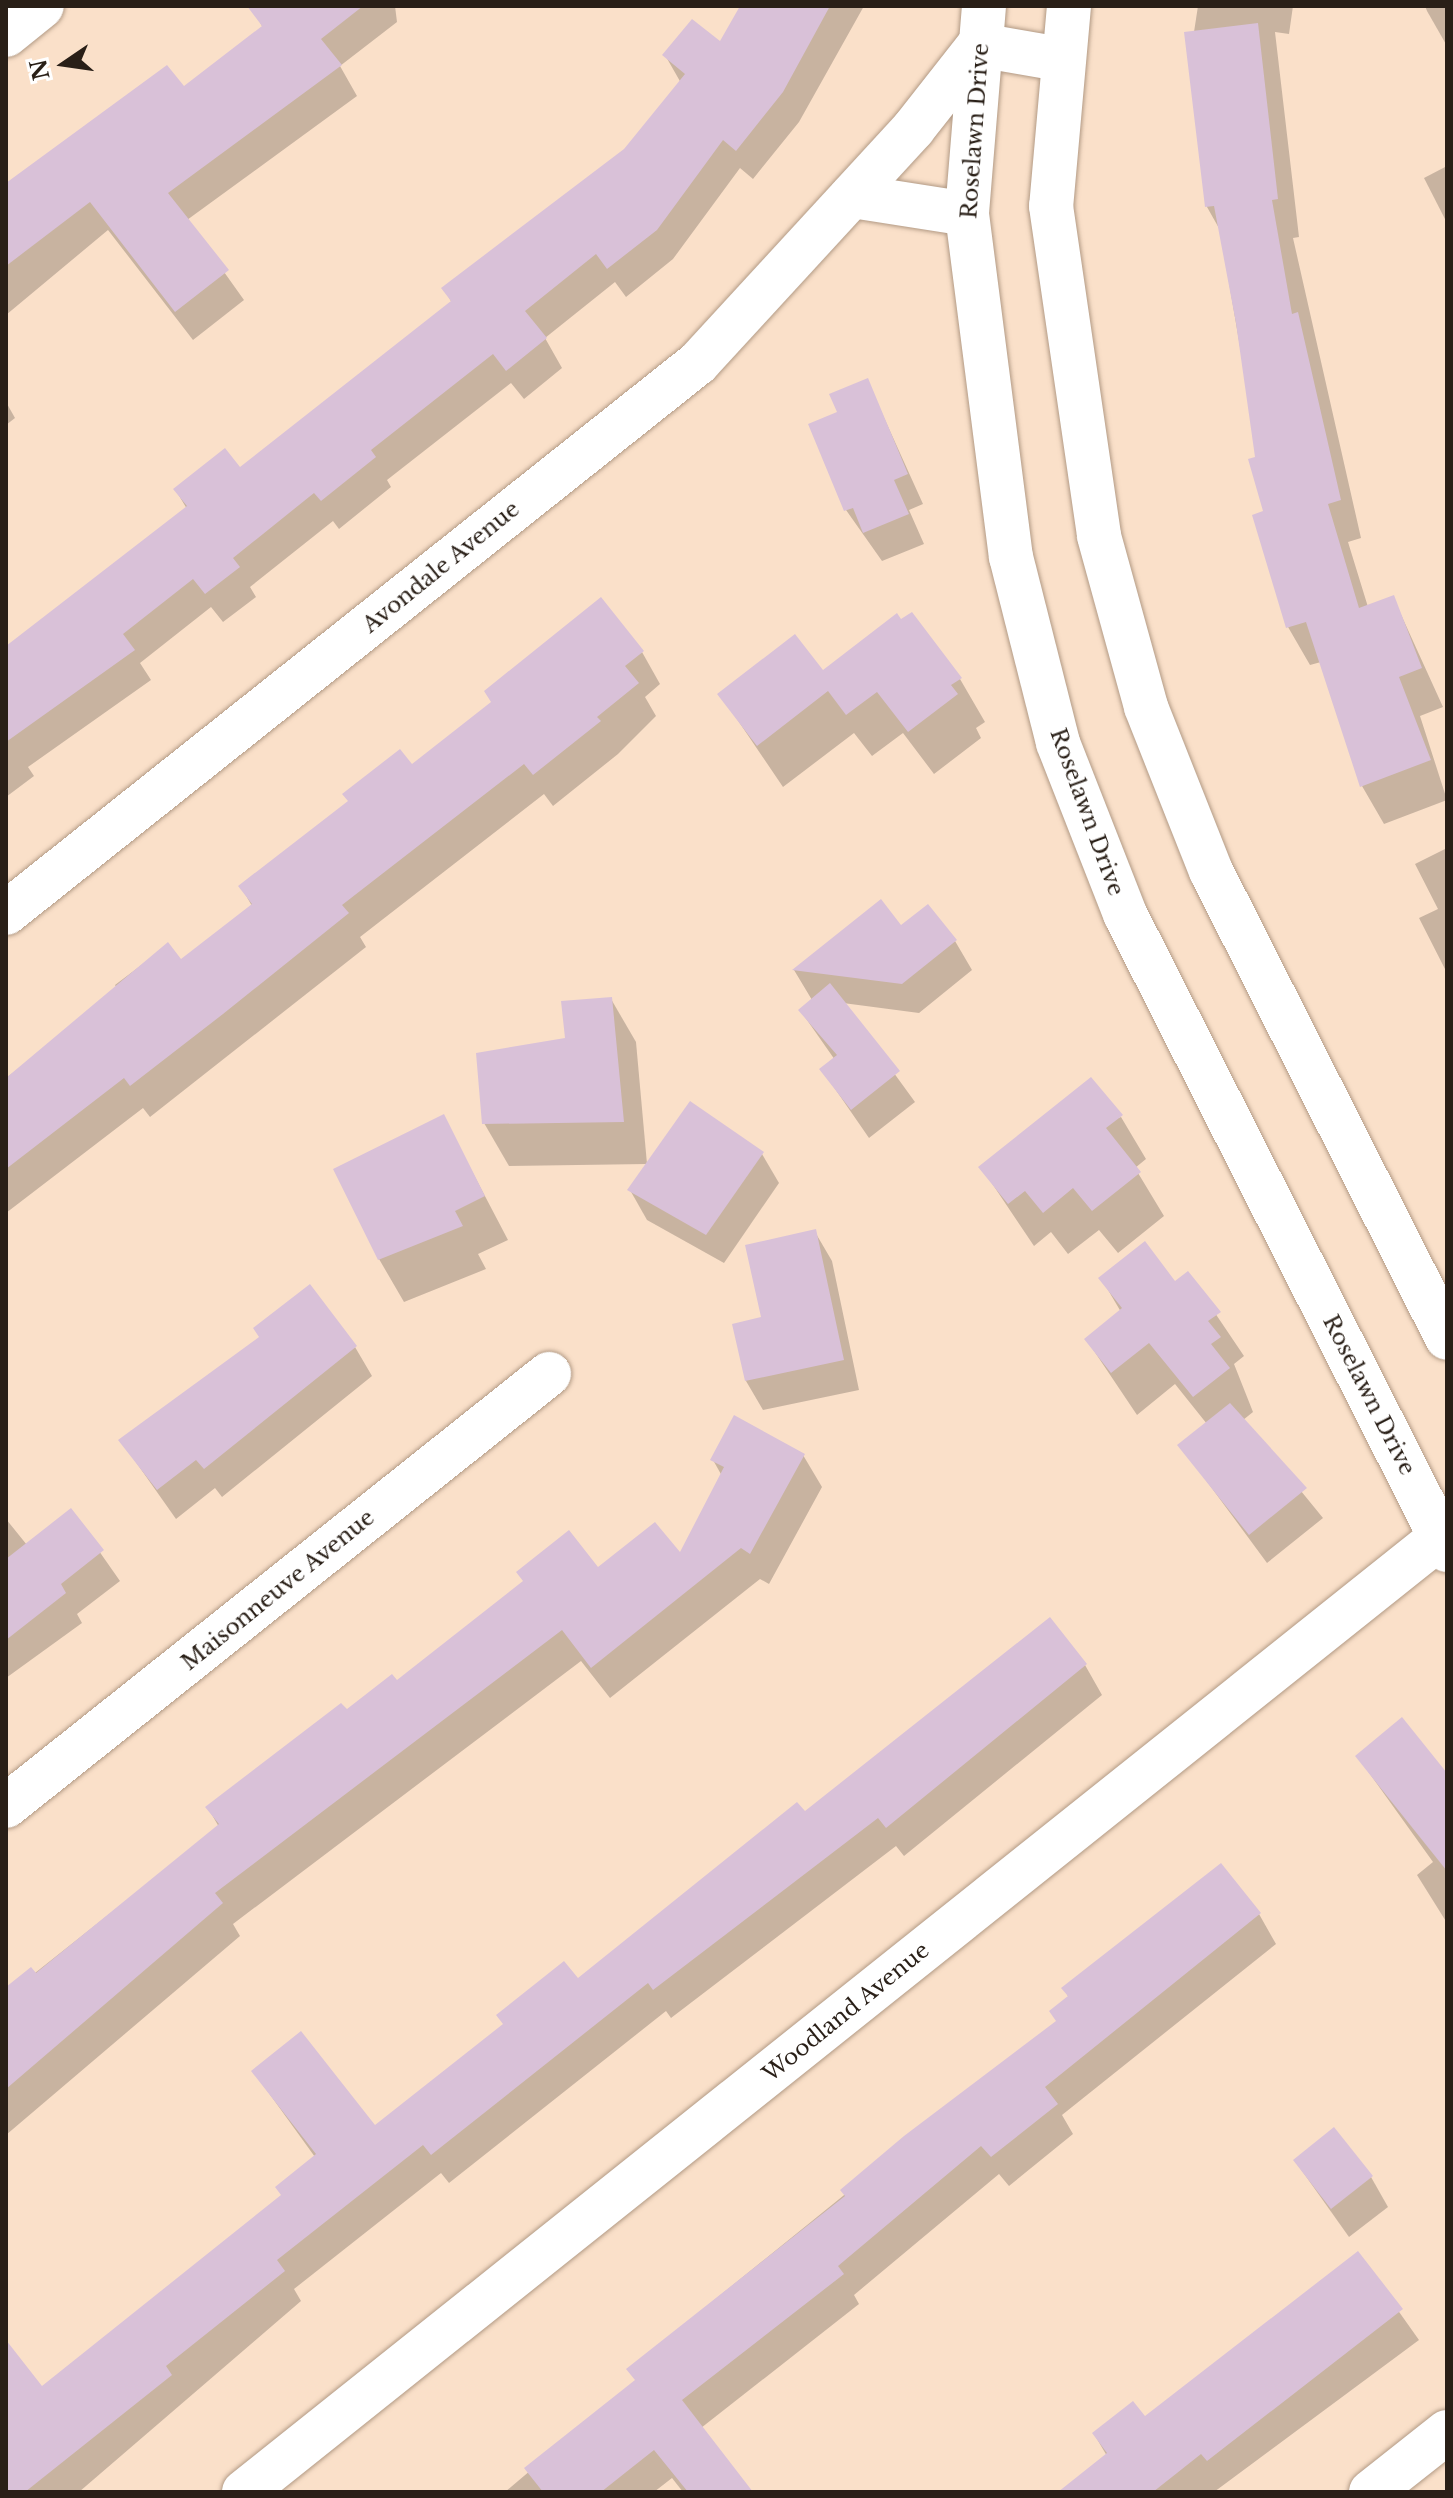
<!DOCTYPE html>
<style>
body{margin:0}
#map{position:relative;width:1453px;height:2498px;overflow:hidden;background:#fae0c9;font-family:"Libre Baskerville",serif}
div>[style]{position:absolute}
.shadow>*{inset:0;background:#0003}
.building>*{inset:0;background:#d9c1d8}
.roads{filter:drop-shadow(0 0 2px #b29a85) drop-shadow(0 0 2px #b29a85)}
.street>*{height:44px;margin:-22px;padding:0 22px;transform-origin:22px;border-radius:22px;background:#fff}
span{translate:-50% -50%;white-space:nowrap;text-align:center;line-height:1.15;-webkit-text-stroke:6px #fff;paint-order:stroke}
.street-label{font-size:22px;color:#291f17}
.frame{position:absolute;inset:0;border:8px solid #291f17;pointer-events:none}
.north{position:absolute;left:24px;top:24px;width:80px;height:80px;-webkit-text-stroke:6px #fff;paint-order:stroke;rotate:257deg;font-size:22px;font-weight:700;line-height:32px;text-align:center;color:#291f17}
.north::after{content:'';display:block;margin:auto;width:28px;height:36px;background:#291f17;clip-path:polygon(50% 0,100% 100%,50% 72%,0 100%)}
</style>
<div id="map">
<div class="shadow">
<i style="clip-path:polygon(261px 6px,395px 6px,397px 22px,340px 66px,357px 96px,187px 220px,244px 300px,193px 340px,108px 230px,6px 315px,6px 186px,184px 89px,263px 28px,254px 11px)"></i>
<i style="clip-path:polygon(742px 6px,864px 6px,799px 122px,753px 179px,740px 168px,673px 259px,626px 297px,615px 282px,545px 338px,562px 368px,524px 399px,511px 383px,387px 480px,391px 487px,339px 529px,333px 521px,250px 587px,256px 597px,223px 622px,211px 607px,140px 663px,151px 680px,28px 767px,34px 776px,6px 797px,6px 651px,187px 509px,175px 489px,240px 470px,452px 303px,444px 289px,626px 151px,681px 83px,665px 55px,720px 44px)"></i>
<i style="clip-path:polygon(1198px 6px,1293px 6px,1289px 34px,1275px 32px,1299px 237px,1293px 238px,1361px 538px,1348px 542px,1368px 607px,1393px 597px,1443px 707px,1420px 716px,1447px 800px,1384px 824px,1362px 786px,1321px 662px,1310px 665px,1288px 627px,1220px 230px,1207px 207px,1186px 33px,1194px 32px)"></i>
<i style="clip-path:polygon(1425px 6px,1447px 6px,1447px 46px,1427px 11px)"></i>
<i style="clip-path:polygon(1447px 166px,1447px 223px,1424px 178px)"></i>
<i style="clip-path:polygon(867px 380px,923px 504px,909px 510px,924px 544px,882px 561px,846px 510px,811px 425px,840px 413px)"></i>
<i style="clip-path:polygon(6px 402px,15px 418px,6px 425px)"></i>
<i style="clip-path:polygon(901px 622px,960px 679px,985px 722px,976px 728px,981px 738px,934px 774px,903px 733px,872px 756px,854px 733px,783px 787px,720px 694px,822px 673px)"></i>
<i style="clip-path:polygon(642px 652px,660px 684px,645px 697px,656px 716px,618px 754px,553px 806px,544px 794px,360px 937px,366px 947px,150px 1117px,143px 1108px,6px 1213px,6px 1078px,120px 993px,115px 985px,168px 945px,180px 961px,252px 906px,241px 887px,411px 767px)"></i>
<i style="clip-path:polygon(1447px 848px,1447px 973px,1419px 918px,1438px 909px,1415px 864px)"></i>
<i style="clip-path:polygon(901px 927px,955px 941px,972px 970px,919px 1013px,843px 1003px,915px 1102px,869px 1138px,822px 1070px,835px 1060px,800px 1010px,812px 1000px,794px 970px)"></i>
<i style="clip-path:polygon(611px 999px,636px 1042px,647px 1164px,509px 1166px,484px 1123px)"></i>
<i style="clip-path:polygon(443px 1116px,508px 1240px,478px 1254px,486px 1269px,404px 1302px,379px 1259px)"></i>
<i style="clip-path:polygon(1121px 1117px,1146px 1159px,1135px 1168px,1164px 1216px,1118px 1253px,1099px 1230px,1068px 1254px,1051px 1232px,1034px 1246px,981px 1167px)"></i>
<i style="clip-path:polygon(762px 1154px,779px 1183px,724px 1263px,647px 1220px,630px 1190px)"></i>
<i style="clip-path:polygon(815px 1232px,832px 1261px,859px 1390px,763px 1410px,746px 1381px,734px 1325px,763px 1318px)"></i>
<i style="clip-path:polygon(1188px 1273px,1244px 1356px,1234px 1364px,1253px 1412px,1243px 1420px,1323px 1518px,1267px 1563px,1180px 1445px,1207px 1424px,1175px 1384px,1137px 1415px,1086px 1339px,1121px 1312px,1101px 1278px,1175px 1283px)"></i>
<i style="clip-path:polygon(355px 1347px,372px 1376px,222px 1497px,215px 1488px,176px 1519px,121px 1441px)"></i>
<i style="clip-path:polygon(803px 1455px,822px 1487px,769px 1584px,760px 1579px,610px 1698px,581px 1661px,233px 1924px,240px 1936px,6px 2135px,6px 1996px,219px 1827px,208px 1808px,347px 1712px,598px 1570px,680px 1556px,722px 1476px,713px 1460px)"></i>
<i style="clip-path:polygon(71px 1511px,120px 1581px,77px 1614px,82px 1623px,6px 1678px,6px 1519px,27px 1545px)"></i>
<i style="clip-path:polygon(1085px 1665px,1102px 1695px,904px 1856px,896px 1846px,671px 2018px,666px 2011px,449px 2183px,441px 2173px,294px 2289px,301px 2301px,79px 2492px,6px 2492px,6px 2344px,42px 2389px,283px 2196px,315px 2157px,253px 2071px,375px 2128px,804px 1814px)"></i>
<i style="clip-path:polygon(1357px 1756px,1447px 1776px,1447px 1923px,1417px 1875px,1433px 1862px)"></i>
<i style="clip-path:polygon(1259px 1914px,1276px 1944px,1062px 2115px,1073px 2134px,1009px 2186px,999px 2174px,854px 2295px,859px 2304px,701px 2428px,748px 2492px,683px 2492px,672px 2478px,654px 2492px,505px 2492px,636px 2381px,629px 2369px,1058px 2022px,1069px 1998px,1064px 1989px)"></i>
<i style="clip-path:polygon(1295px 2161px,1371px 2177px,1388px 2207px,1349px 2237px)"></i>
<i style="clip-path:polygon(1358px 2254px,1419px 2340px,1214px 2492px,1061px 2492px,1107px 2456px,1094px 2434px,1144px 2419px)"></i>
</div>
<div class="building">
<i style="clip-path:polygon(247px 6px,363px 6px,321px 39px,342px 65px,168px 193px,229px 270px,175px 312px,90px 202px,6px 266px,6px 183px,167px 65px,184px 86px,262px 26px)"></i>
<i style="clip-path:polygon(740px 6px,830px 6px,783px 92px,736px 151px,723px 140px,657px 230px,607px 269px,596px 254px,525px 311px,547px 338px,506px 371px,493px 354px,371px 450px,376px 457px,321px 501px,314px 493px,233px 558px,240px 567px,205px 594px,193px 579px,123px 634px,135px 650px,6px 742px,6px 646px,187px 506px,173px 489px,225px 448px,240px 467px,451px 301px,441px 288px,624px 149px,685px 74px,662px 55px,692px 19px,720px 41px)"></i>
<i style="clip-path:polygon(1258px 23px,1278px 199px,1272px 200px,1292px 314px,1298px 312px,1341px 500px,1328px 504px,1359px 608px,1394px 595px,1422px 668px,1399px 677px,1431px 760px,1360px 787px,1306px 622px,1286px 628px,1252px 515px,1263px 511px,1248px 459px,1255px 457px,1236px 323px,1214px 206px,1205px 207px,1184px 32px)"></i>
<i style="clip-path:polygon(868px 378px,908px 474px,894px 480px,909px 514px,863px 533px,853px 508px,844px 511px,808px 424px,837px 412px,829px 394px)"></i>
<i style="clip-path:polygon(601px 597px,644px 651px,625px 666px,639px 683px,597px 717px,601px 721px,533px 775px,524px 764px,342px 905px,349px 913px,223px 1014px,130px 1086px,124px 1078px,6px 1169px,6px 1078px,168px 942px,181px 959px,252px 904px,238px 886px,348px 801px,342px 794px,400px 749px,412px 764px,491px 702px,484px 691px)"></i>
<i style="clip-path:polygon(912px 612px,962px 678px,951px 685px,958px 694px,908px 732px,877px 692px,846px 715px,828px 691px,757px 746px,717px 694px,795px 634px,823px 670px,897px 613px,901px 619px)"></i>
<i style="clip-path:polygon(881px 899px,901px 925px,928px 904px,957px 940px,902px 984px,792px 970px)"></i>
<i style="clip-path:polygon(830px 983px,900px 1071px,851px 1110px,819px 1069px,837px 1055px,798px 1010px)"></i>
<i style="clip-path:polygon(612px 997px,624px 1122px,482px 1124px,476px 1053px,565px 1038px,561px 1001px)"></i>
<i style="clip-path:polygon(1091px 1077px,1123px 1115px,1106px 1128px,1141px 1172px,1092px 1211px,1073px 1188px,1043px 1213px,1025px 1191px,1008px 1204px,978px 1167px)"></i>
<i style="clip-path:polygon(690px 1101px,764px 1152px,706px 1235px,627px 1190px)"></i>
<i style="clip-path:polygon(444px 1114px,485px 1196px,455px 1211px,463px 1226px,378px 1260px,333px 1169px)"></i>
<i style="clip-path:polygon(816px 1229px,844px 1360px,745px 1381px,732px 1324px,761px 1317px,745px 1245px)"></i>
<i style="clip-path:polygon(1145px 1241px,1175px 1281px,1188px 1271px,1221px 1312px,1208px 1321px,1221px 1337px,1211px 1344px,1230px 1368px,1193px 1397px,1149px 1343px,1111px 1373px,1084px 1339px,1122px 1308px,1098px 1278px)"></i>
<i style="clip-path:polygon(310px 1284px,357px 1346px,204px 1469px,196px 1460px,157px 1490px,118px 1440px,259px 1337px,253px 1328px)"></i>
<i style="clip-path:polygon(1230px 1403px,1307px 1488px,1249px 1535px,1177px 1445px)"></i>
<i style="clip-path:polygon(734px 1415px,805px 1454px,750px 1554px,741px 1548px,591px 1668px,562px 1630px,215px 1893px,223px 1903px,6px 2089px,6px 1987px,31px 1967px,36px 1973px,219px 1824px,205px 1807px,341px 1703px,347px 1709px,392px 1674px,397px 1680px,523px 1581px,516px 1572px,569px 1530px,598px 1567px,655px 1522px,680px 1552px,724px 1467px,710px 1460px)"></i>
<i style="clip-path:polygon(71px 1508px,104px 1550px,61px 1584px,66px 1593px,6px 1640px,6px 1559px)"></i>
<i style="clip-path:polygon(1050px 1617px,1087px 1664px,886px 1828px,878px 1818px,653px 1990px,648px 1983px,431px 2155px,423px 2145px,277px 2260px,285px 2271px,166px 2366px,172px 2375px,25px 2492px,6px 2492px,6px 2340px,42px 2386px,281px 2195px,275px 2187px,316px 2154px,251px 2071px,301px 2031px,375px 2125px,503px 2024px,496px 2015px,564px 1961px,578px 1978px,797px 1802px,805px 1811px)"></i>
<i style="clip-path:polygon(1402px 1717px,1447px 1773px,1447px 1871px,1355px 1756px)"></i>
<i style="clip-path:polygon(1221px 1863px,1261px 1913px,1045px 2087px,1058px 2104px,991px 2157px,981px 2146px,838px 2266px,844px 2274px,682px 2400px,753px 2492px,688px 2492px,654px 2450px,601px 2492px,543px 2492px,524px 2468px,635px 2380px,626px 2369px,845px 2196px,840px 2190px,904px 2136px,1056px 2021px,1049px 2011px,1068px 1996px,1061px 1988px)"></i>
<i style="clip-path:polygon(1334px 2127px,1373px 2176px,1331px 2209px,1293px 2160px)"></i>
<i style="clip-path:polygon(1358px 2251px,1403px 2309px,1207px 2461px,1201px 2454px,1153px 2492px,1058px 2492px,1107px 2453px,1092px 2433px,1133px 2401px,1145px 2416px)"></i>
</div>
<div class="roads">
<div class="street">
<i style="left:984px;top:6px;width:209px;rotate:94.7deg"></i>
<i style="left:967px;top:214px;width:346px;rotate:82.7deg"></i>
<i style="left:1011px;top:557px;width:192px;rotate:75.8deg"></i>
<i style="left:1058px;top:743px;width:184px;rotate:68.6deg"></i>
<i style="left:1125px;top:914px;width:713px;rotate:63.15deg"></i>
<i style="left:1069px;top:6px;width:201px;rotate:95.1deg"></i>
<i style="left:1051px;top:206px;width:333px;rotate:81.7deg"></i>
<i style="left:1099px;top:536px;width:177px;rotate:74.6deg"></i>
<i style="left:1146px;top:707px;width:176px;rotate:68.4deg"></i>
<i style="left:1211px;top:871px;width:523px;rotate:63.19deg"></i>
<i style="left:6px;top:35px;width:46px;rotate:-38.9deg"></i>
<i style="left:852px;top:196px;width:116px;rotate:8.9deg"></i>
<i style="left:6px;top:913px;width:884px;rotate:-38.48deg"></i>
<i style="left:698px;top:363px;width:318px;rotate:-47.4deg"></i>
<i style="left:913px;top:129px;width:107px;rotate:-51.8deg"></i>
<i style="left:979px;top:45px;width:82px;rotate:9.8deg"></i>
<i style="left:6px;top:1806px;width:694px;rotate:-38.51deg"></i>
<i style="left:244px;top:2492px;width:1539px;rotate:-38.59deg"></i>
<i style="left:1371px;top:2492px;width:97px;rotate:-38.3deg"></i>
</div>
</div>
<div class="street-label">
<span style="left:975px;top:131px;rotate:-86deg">Roselawn Drive</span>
<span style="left:441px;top:567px;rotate:-39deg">Avondale Avenue</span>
<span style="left:1087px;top:812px;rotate:70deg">Roselawn Drive</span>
<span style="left:1369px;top:1395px;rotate:63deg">Roselawn Drive</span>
<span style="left:278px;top:1590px;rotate:-39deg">Maisonneuve Avenue</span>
<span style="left:846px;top:2012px;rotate:-39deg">Woodland Avenue</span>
</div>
<div class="frame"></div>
<div class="north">N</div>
</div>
